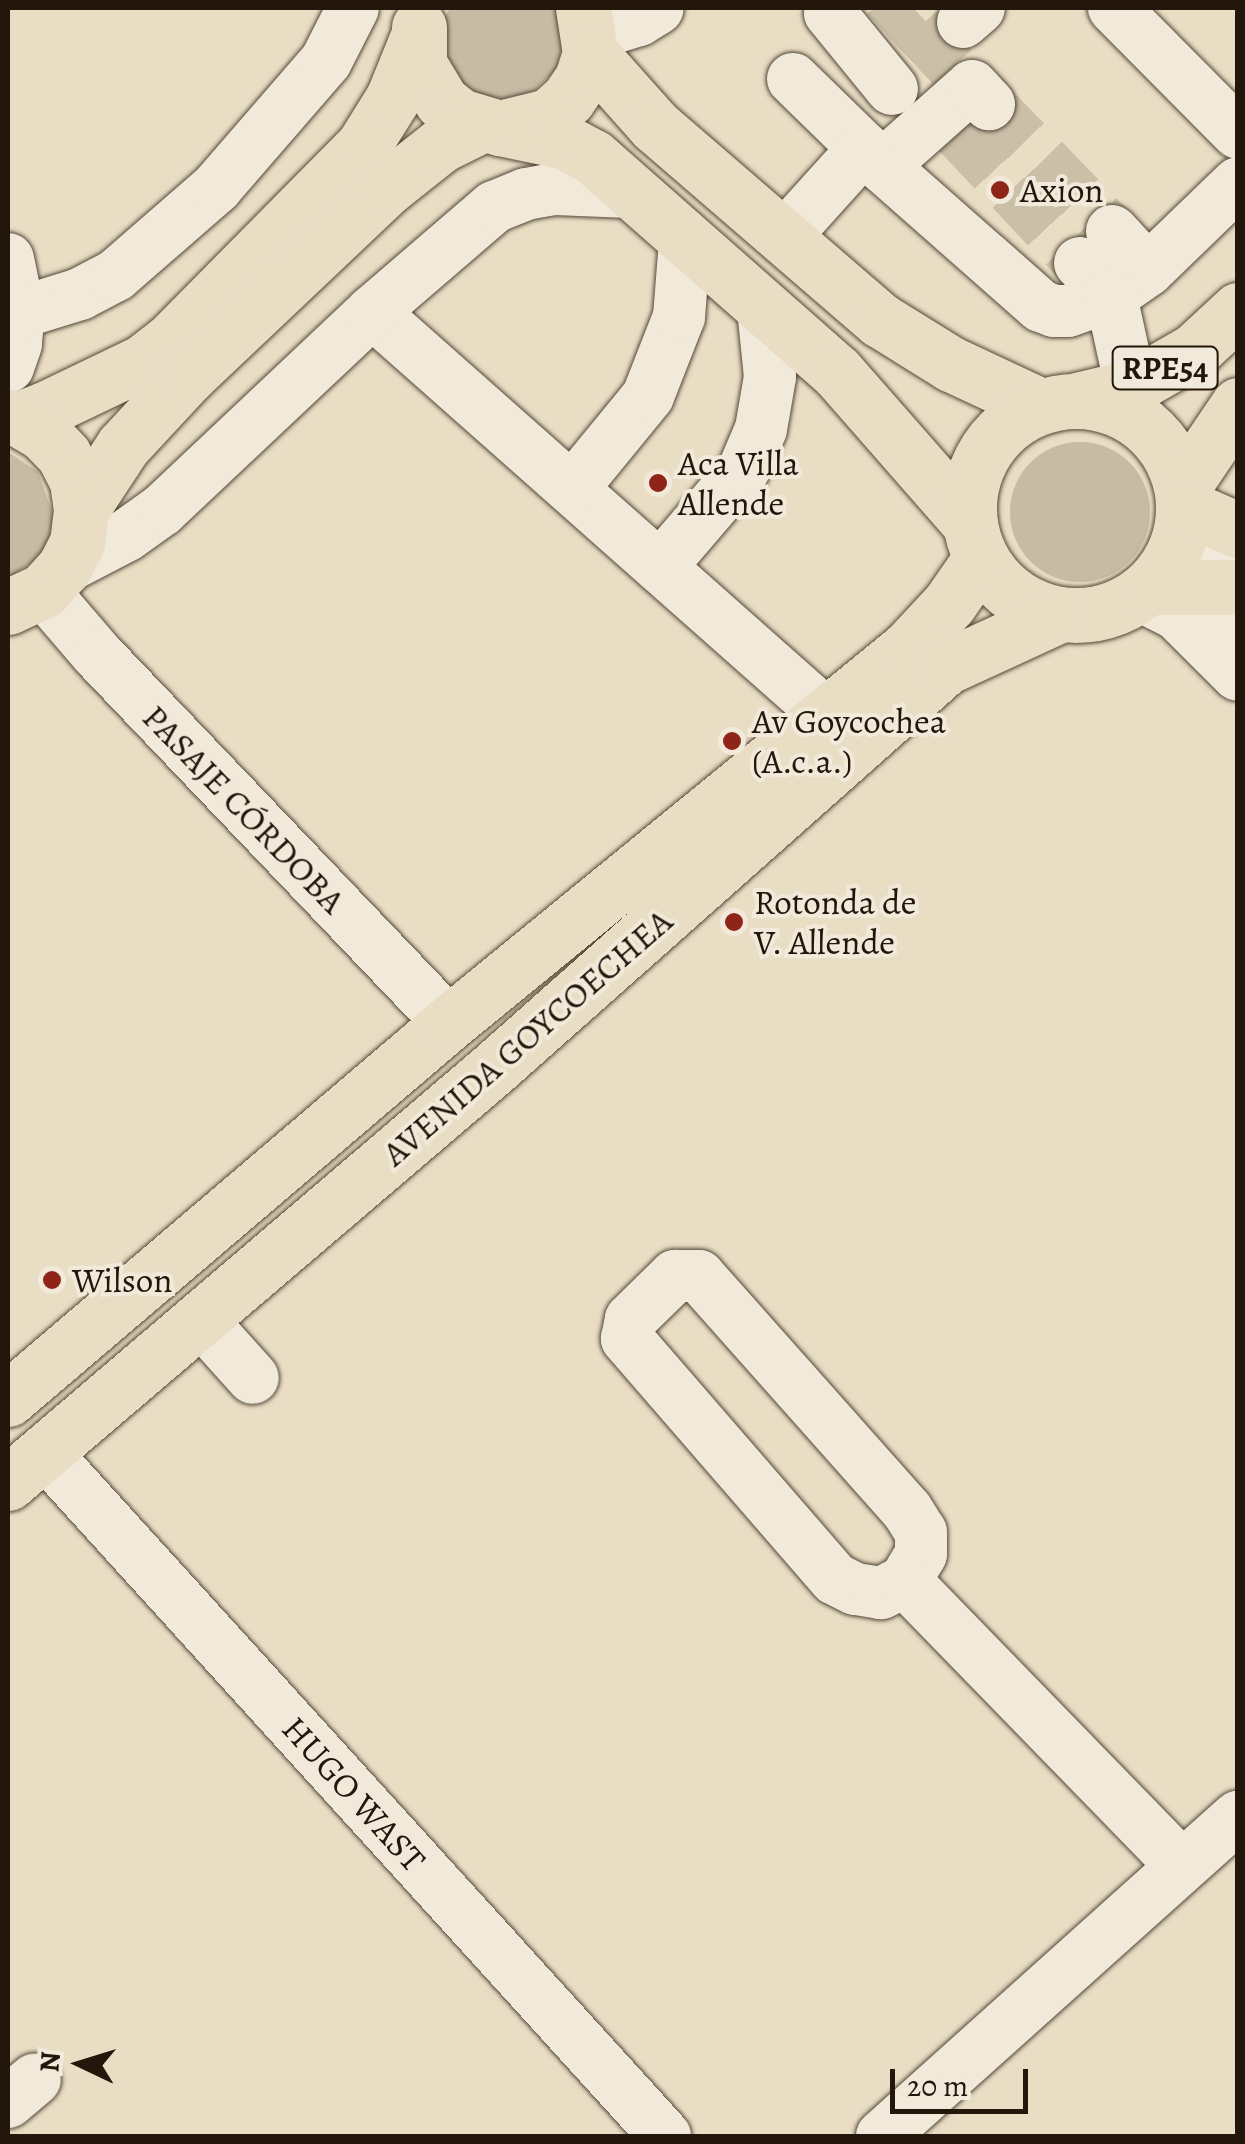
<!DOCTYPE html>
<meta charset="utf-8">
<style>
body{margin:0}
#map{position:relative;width:1245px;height:2144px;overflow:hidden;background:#e9ddc4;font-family:Alegreya,serif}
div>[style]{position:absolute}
.green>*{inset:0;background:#c7bba4}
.round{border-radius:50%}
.minor-tunnel>*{height:52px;margin-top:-26px;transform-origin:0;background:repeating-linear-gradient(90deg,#cbbfa8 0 52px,transparent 0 78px)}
.roads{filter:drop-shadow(0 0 2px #544838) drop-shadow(0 0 2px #544838)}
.minor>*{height:52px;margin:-26px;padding:0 26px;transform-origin:26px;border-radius:26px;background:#f1e9d9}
.major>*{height:55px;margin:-27.5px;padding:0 27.5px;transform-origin:27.5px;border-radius:27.5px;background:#e9ddc4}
.major>.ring{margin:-27.5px;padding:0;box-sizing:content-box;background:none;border:55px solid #e9ddc4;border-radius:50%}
.dots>*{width:28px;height:28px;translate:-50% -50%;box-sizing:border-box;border:5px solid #f1e9d9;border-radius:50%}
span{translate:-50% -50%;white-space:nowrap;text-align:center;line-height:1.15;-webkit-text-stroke:8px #f1e9d9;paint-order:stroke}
.shield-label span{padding:2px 8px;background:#f1e9d9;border:2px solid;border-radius:8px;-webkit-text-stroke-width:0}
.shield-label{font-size:32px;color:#23160a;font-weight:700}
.poi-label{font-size:35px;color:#23160a}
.left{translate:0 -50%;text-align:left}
.street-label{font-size:35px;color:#23160a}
.frame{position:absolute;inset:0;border:10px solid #23160a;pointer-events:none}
.north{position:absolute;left:30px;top:2014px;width:100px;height:100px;-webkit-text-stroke:8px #f1e9d9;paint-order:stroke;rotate:274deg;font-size:28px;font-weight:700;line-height:40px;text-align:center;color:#23160a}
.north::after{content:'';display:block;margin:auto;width:35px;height:45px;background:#23160a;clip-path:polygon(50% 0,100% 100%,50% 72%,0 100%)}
.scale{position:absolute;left:890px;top:2069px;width:138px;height:45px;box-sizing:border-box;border:5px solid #23160a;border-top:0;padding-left:12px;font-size:30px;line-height:35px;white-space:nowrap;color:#23160a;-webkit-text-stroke:8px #f1e9d9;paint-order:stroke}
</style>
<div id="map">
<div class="green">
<i style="clip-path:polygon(450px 8px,556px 8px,564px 28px,558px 68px,528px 96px,508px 101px,488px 100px,469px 91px,454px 78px,444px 60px,444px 19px)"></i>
<i class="round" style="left:1010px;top:442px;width:140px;height:140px"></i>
<i style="clip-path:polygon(8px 452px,38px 472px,53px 515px,49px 539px,37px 559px,8px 578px)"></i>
</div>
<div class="minor-tunnel">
<i style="left:885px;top:33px;width:38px;rotate:-42deg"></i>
<i style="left:916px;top:66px;width:64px;rotate:-43.1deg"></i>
<i style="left:989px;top:104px;width:177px;rotate:45.9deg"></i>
<i style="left:958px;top:133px;width:178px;rotate:46.8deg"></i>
</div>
<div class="roads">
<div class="minor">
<i style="left:835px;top:8px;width:7px;rotate:135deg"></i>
<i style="left:830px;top:13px;width:98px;rotate:50.8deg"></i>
<i style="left:1114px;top:8px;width:176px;rotate:45.2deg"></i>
<i style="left:963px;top:22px;width:21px;rotate:-41deg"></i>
<i style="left:590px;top:35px;width:51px;rotate:-17deg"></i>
<i style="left:639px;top:20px;width:22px;rotate:-32deg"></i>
<i style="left:793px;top:79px;width:124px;rotate:44.3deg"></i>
<i style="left:882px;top:166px;width:212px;rotate:41.4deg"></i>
<i style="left:1041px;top:306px;width:14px;rotate:21deg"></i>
<i style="left:1054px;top:311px;width:14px"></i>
<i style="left:1068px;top:311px;width:46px;rotate:-19.2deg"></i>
<i style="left:1111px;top:296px;width:45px;rotate:-35.1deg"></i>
<i style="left:1148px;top:270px;width:125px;rotate:-44deg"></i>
<i style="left:882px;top:166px;width:120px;rotate:-41.6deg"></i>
<i style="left:972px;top:86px;width:25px;rotate:47deg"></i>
<i style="left:1112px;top:231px;width:53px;rotate:47.3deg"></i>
<i style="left:783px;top:238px;width:121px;rotate:-48deg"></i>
<i style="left:8px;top:259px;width:55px;rotate:78.5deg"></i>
<i style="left:19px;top:313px;width:31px;rotate:96deg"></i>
<i style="left:16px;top:344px;width:24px;rotate:109deg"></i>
<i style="left:1080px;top:263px;width:45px;rotate:46.8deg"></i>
<i style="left:1111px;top:296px;width:93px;rotate:77.6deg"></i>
<i style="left:372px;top:312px;width:608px;rotate:41.53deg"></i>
<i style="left:19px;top:313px;width:64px;rotate:-17.3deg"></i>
<i style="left:80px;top:294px;width:41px;rotate:-27.8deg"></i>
<i style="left:116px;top:275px;width:133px;rotate:-41deg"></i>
<i style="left:216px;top:188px;width:168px;rotate:-49.1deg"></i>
<i style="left:326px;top:61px;width:59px;rotate:-63deg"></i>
<i style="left:572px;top:489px;width:120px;rotate:-50.7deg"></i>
<i style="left:648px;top:396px;width:85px;rotate:-68.6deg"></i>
<i style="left:679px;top:317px;width:77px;rotate:-85.5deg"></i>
<i style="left:1225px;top:524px;width:96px;rotate:89.4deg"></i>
<i style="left:1226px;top:620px;width:40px;rotate:72deg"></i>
<i style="left:660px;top:567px;width:129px;rotate:-49.4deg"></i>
<i style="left:744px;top:469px;width:43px;rotate:-67deg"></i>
<i style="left:761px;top:429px;width:53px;rotate:-80.2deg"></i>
<i style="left:770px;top:377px;width:69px;rotate:-95.8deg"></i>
<i style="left:64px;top:568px;width:71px;rotate:-27.6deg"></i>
<i style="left:127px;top:535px;width:43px;rotate:-35.5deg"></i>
<i style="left:162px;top:510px;width:289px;rotate:-43.3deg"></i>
<i style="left:372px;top:312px;width:161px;rotate:-40.7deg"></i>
<i style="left:494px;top:207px;width:35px;rotate:-22deg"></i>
<i style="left:526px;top:194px;width:29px;rotate:-10deg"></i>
<i style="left:555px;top:189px;width:75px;rotate:2.3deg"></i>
<i style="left:43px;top:591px;width:83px;rotate:49.4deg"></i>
<i style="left:97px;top:654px;width:510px;rotate:46.35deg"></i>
<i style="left:1139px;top:595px;width:42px;rotate:26.6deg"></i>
<i style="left:1177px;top:614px;width:86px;rotate:45deg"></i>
<i style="left:200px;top:1319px;width:79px;rotate:48.1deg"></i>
<i style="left:44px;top:1452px;width:924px;rotate:47.76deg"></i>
<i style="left:905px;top:1581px;width:27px;rotate:153deg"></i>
<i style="left:881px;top:1593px;width:26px;rotate:-171deg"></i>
<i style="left:855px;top:1589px;width:22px;rotate:-153deg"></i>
<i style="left:835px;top:1579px;width:318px;rotate:-130.9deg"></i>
<i style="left:627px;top:1339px;width:20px;rotate:-79deg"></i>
<i style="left:631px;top:1319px;width:62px;rotate:-44.3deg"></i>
<i style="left:675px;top:1276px;width:24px"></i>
<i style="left:699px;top:1276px;width:313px;rotate:48.4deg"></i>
<i style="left:907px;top:1510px;width:26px;rotate:58deg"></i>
<i style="left:921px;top:1532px;width:22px;rotate:90deg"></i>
<i style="left:921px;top:1554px;width:31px;rotate:121deg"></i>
<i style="left:905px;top:1581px;width:397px;rotate:45.8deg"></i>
<i style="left:8px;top:2102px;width:35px;rotate:-40deg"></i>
<i style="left:882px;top:2136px;width:478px;rotate:-41.9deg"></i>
</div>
<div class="major">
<i style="left:419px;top:27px;width:37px;rotate:90deg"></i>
<i style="left:419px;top:64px;width:44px;rotate:58.8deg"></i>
<i style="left:442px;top:102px;width:23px;rotate:38deg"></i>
<i style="left:460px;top:116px;width:42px;rotate:16.7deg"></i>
<i style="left:500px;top:128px;width:50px;rotate:-13.8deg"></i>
<i style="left:549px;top:116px;width:25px;rotate:-42deg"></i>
<i style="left:568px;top:99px;width:25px;rotate:-56deg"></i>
<i style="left:582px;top:78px;width:26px;rotate:-72deg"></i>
<i style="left:590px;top:53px;width:46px;rotate:-98.8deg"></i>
<i style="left:590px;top:53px;width:98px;rotate:48.3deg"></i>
<i style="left:655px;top:126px;width:297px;rotate:40.8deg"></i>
<i style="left:880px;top:320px;width:84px;rotate:31.8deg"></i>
<i style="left:951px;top:364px;width:99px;rotate:25deg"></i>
<i style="left:500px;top:128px;width:64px;rotate:11.7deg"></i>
<i style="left:563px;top:141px;width:34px;rotate:28deg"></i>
<i style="left:593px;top:157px;width:325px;rotate:41.4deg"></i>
<i style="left:837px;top:372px;width:202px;rotate:48.8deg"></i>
<i style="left:1077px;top:400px;width:56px;rotate:-13.5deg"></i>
<i style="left:1131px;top:387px;width:74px;rotate:-30deg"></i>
<i style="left:1195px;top:350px;width:59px;rotate:-42.9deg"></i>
<i class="ring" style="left:969px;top:401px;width:159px;height:159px"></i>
<i style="left:8px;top:417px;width:11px;rotate:10deg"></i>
<i style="left:19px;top:419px;width:28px;rotate:-21deg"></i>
<i style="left:45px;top:409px;width:109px;rotate:-25.6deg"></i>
<i style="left:143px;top:362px;width:33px;rotate:-38deg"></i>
<i style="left:169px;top:342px;width:276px;rotate:-45.3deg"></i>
<i style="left:363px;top:146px;width:57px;rotate:-58deg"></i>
<i style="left:393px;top:98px;width:61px;rotate:-68deg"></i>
<i style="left:1182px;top:488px;width:100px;rotate:-56deg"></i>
<i style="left:1183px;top:506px;width:60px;rotate:23.6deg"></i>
<i style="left:81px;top:510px;width:77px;rotate:-56.7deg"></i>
<i style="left:123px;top:446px;width:97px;rotate:-47.1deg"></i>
<i style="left:189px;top:375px;width:274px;rotate:-43.4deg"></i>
<i style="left:388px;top:187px;width:68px;rotate:-38.4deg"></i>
<i style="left:441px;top:145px;width:45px;rotate:-26.6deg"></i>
<i style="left:1150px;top:587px;width:88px"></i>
<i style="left:8px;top:607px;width:38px;rotate:-25deg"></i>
<i style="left:43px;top:591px;width:31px;rotate:-48deg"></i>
<i style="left:64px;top:568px;width:28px;rotate:-63deg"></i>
<i style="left:77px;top:543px;width:33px;rotate:-83deg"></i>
<i style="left:81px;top:510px;width:29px;rotate:-98deg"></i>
<i style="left:77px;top:481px;width:29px;rotate:-117deg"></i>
<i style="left:64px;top:455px;width:29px;rotate:-134deg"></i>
<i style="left:44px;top:434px;width:29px;rotate:-149deg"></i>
<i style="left:8px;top:1399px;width:580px;rotate:-40.45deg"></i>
<i style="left:449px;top:1023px;width:593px;rotate:-39.25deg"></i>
<i style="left:908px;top:648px;width:60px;rotate:-47deg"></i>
<i style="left:949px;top:604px;width:56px;rotate:-55.2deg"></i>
<i style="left:8px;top:1483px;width:639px;rotate:-40.49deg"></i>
<i style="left:494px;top:1068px;width:604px;rotate:-41.58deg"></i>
<i style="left:946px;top:667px;width:124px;rotate:-24.7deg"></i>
</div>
</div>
<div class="dots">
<i style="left:1000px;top:190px;background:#8f2418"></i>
<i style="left:658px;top:483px;background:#8f2418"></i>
<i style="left:732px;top:741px;background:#8f2418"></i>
<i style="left:734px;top:922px;background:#8f2418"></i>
<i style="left:52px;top:1280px;background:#8f2418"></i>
</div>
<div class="shield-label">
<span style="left:1165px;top:368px">RPE54</span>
</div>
<div class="poi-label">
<span class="left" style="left:1020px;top:190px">Axion</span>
<span class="left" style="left:678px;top:483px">Aca Villa<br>Allende</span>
<span class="left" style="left:752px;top:741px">Av Goycochea<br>(A.c.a.)</span>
<span class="left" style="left:754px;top:922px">Rotonda de<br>V. Allende</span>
<span class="left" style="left:72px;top:1280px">Wilson</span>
</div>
<div class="street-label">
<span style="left:244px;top:809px;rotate:46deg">PASAJE CÓRDOBA</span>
<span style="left:527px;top:1037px;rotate:-41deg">AVENIDA GOYCOECHEA</span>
<span style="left:354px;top:1794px;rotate:48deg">HUGO WAST</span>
</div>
<div class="frame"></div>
<div class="north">N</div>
<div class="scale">20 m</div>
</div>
